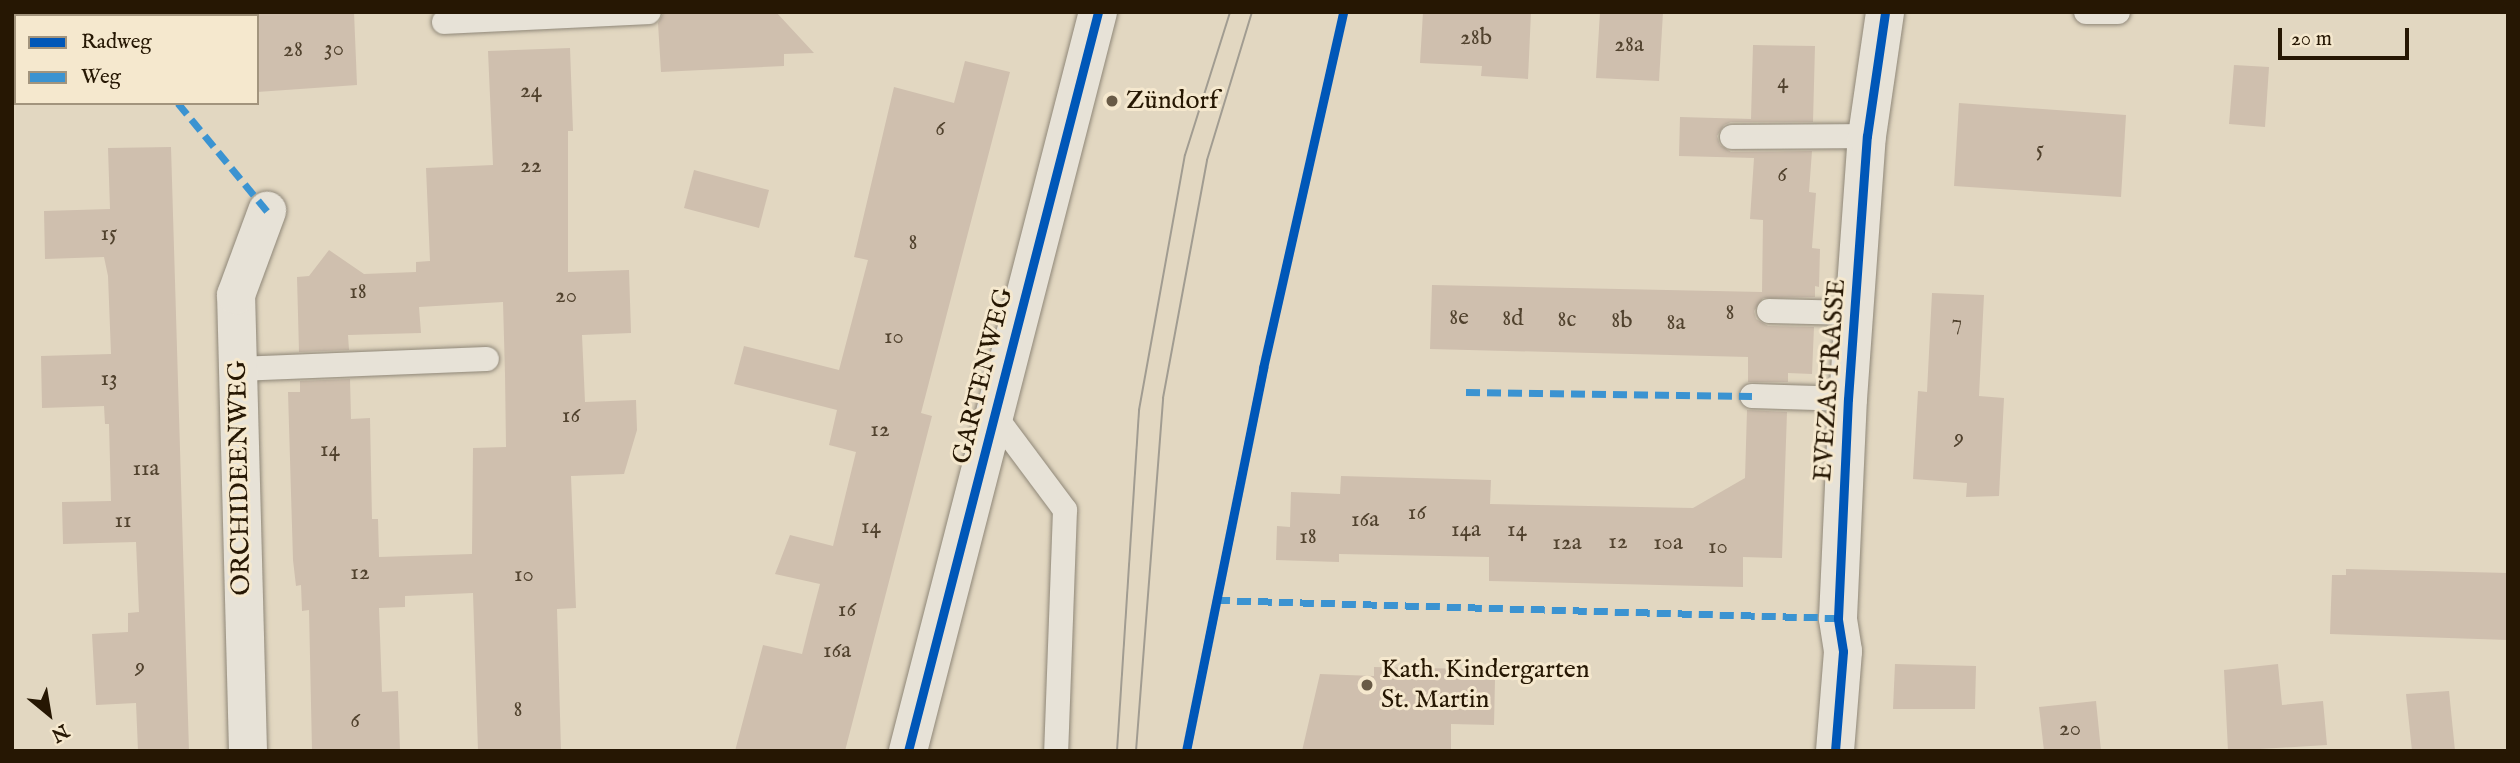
<!DOCTYPE html>
<meta charset="utf-8">
<style>
body{margin:0}
#map{position:relative;width:2520px;height:763px;overflow:hidden;background:#e2d7c1;font-family:"IM FELL English",serif}
div>[style]{position:absolute}
.building>*{inset:0;background:#cfbfae}
.roads{filter:drop-shadow(0 0 2px #8f8778) drop-shadow(0 0 2px #8f8778)}
.service>*{height:24px;margin:-12px;padding:0 12px;transform-origin:12px;border-radius:12px;background:#e7e2d7}
.minor>*{height:38px;margin:-19px;padding:0 19px;transform-origin:19px;border-radius:19px;background:#e7e2d7}
.tram>*{height:2px;margin:-1px;padding:0 1px;transform-origin:1px;border-radius:1px;background:#a19c91}
.quiet>*{height:7px;margin-top:-3.5px;transform-origin:0;background:repeating-linear-gradient(90deg,#3b93d1 0 14px,transparent 0 21px)}
.cycleway>*{height:9px;margin:-4.5px;padding:0 4.5px;transform-origin:4.5px;border-radius:4.5px;background:#0057b8}
.dots>*{width:19px;height:19px;translate:-50% -50%;box-sizing:border-box;border:4px solid #f5e8ce;border-radius:50%}
span{translate:-50% -50%;white-space:nowrap;text-align:center;line-height:1.15;-webkit-text-stroke:6px #f5e8ce;paint-order:stroke}
.number-label{font-size:23px;color:#51422e}
.number-label span{-webkit-text-stroke-width:0}
.poi-label{font-size:26px;color:#261703}
.left{translate:0 -50%;text-align:left}
.street-label{font-size:26px;color:#261703}
.frame{position:absolute;inset:0;border:14px solid #261703;pointer-events:none}
.legend{position:absolute;left:14px;top:14px;width:245px;height:91px;box-sizing:border-box;background:#f5e8ce;border:2px solid #a2947d;margin:0;padding:9px 12px;list-style:none;font-size:21px;color:#261703}
.legend li{display:flex;align-items:center;gap:14px;height:35px}
.legend b{width:35px;border:2px solid #a2947d}
.north{position:absolute;left:14px;top:679px;width:70px;height:70px;-webkit-text-stroke:5px #f5e8ce;paint-order:stroke;rotate:150deg;font-size:19px;font-weight:700;line-height:28px;text-align:center;color:#261703}
.north::after{content:'';display:block;margin:auto;width:24px;height:32px;background:#261703;clip-path:polygon(50% 0,100% 100%,50% 72%,0 100%)}
.scale{position:absolute;left:2278px;top:28px;width:131px;height:32px;box-sizing:border-box;border:4px solid #261703;border-top:0;padding-left:9px;font-size:21px;line-height:24px;white-space:nowrap;color:#261703;-webkit-text-stroke:5px #f5e8ce;paint-order:stroke}
</style>
<div id="map">
<div class="building">
<i style="clip-path:polygon(257px 12px,354px 12px,357px 85px,257px 92px)"></i>
<i style="clip-path:polygon(664px 12px,776px 12px,814px 53px,784px 54px,784px 66px,661px 72px,658px 23px)"></i>
<i style="clip-path:polygon(1423px 12px,1531px 12px,1528px 79px,1481px 76px,1482px 66px,1420px 63px)"></i>
<i style="clip-path:polygon(1600px 12px,1663px 12px,1659px 81px,1596px 78px)"></i>
<i style="clip-path:polygon(1753px 45px,1815px 46px,1813px 122px,1731px 122px,1724px 125px,1717px 136px,1720px 145px,1731px 152px,1812px 151px,1809px 192px,1816px 193px,1812px 248px,1820px 249px,1819px 287px,1815px 286px,1815px 297px,1763px 298px,1754px 311px,1756px 319px,1768px 326px,1814px 327px,1812px 374px,1788px 373px,1788px 382px,1748px 382px,1748px 357px,1430px 349px,1432px 285px,1762px 292px,1763px 220px,1750px 219px,1754px 158px,1679px 156px,1680px 117px,1751px 119px)"></i>
<i style="clip-path:polygon(570px 48px,573px 131px,568px 131px,568px 272px,629px 270px,631px 333px,582px 335px,585px 402px,636px 400px,637px 430px,624px 474px,571px 476px,576px 608px,557px 609px,561px 751px,478px 751px,473px 593px,405px 596px,405px 607px,379px 608px,382px 692px,398px 691px,400px 751px,312px 751px,309px 610px,302px 611px,301px 585px,296px 586px,293px 560px,288px 392px,300px 392px,300px 381px,350px 379px,351px 419px,370px 418px,372px 519px,378px 519px,379px 557px,472px 554px,473px 448px,506px 447px,505px 374px,503px 302px,419px 307px,421px 333px,348px 335px,349px 350px,299px 352px,297px 277px,309px 276px,329px 250px,364px 274px,416px 272px,416px 262px,430px 261px,426px 168px,493px 165px,488px 51px)"></i>
<i style="clip-path:polygon(965px 61px,1010px 72px,921px 413px,932px 416px,845px 751px,735px 751px,763px 645px,802px 654px,810px 622px,820px 584px,775px 574px,790px 535px,833px 546px,856px 452px,829px 445px,837px 410px,734px 384px,744px 346px,839px 370px,868px 260px,854px 257px,894px 87px,954px 103px)"></i>
<i style="clip-path:polygon(2234px 65px,2269px 67px,2265px 127px,2229px 124px)"></i>
<i style="clip-path:polygon(1959px 103px,2126px 115px,2121px 197px,1954px 186px)"></i>
<i style="clip-path:polygon(171px 147px,189px 751px,138px 751px,136px 703px,96px 705px,92px 634px,128px 632px,128px 613px,139px 612px,136px 542px,63px 544px,62px 502px,111px 501px,109px 424px,105px 424px,104px 406px,42px 408px,41px 356px,111px 354px,108px 276px,104px 257px,45px 259px,44px 211px,110px 209px,108px 148px)"></i>
<i style="clip-path:polygon(694px 170px,769px 190px,759px 228px,684px 208px)"></i>
<i style="clip-path:polygon(1932px 293px,1984px 295px,1979px 396px,2004px 398px,1999px 496px,1966px 497px,1967px 483px,1913px 479px,1918px 391px,1927px 392px)"></i>
<i style="clip-path:polygon(1747px 410px,1787px 412px,1782px 558px,1743px 557px,1743px 587px,1489px 581px,1489px 557px,1339px 554px,1339px 562px,1276px 560px,1277px 526px,1290px 527px,1291px 492px,1340px 494px,1341px 476px,1491px 480px,1490px 504px,1693px 508px,1745px 478px)"></i>
<i style="clip-path:polygon(2346px 569px,2508px 573px,2508px 640px,2330px 634px,2332px 575px,2346px 575px)"></i>
<i style="clip-path:polygon(1895px 664px,1976px 666px,1975px 709px,1893px 709px)"></i>
<i style="clip-path:polygon(2278px 664px,2282px 705px,2323px 701px,2327px 745px,2228px 751px,2224px 670px)"></i>
<i style="clip-path:polygon(1374px 667px,1472px 669px,1472px 679px,1495px 680px,1494px 725px,1451px 724px,1451px 751px,1302px 751px,1320px 674px,1374px 676px)"></i>
<i style="clip-path:polygon(2449px 691px,2455px 751px,2412px 751px,2406px 694px)"></i>
<i style="clip-path:polygon(2096px 701px,2101px 751px,2044px 751px,2039px 707px)"></i>
</div>
<div class="roads">
<div class="service">
<i style="left:2086px;top:12px;width:32px"></i>
<i style="left:444px;top:22px;width:205px;rotate:-2.8deg"></i>
<i style="left:1732px;top:137px;width:135px;rotate:-0.4deg"></i>
<i style="left:1769px;top:311px;width:85px;rotate:1.3deg"></i>
<i style="left:237px;top:369px;width:250px;rotate:-2.3deg"></i>
<i style="left:1752px;top:396px;width:96px;rotate:1.8deg"></i>
<i style="left:995px;top:416px;width:117px;rotate:53.3deg"></i>
<i style="left:1065px;top:510px;width:241px;rotate:92.1deg"></i>
</div>
<div class="minor">
<i style="left:248px;top:751px;width:456px;rotate:-91.5deg"></i>
<i style="left:236px;top:295px;width:90px;rotate:-69.7deg"></i>
<i style="left:908px;top:751px;width:763px;rotate:-75.58deg"></i>
<i style="left:1835px;top:751px;width:100px;rotate:-85.4deg"></i>
<i style="left:1843px;top:651px;width:33px;rotate:-99deg"></i>
<i style="left:1838px;top:618px;width:219px;rotate:-87.4deg"></i>
<i style="left:1848px;top:399px;width:264px;rotate:-85.9deg"></i>
<i style="left:1867px;top:136px;width:125px;rotate:-81.7deg"></i>
</div>
</div>
<div class="tram">
<i style="left:1117px;top:751px;width:342px;rotate:-86.3deg"></i>
<i style="left:1139px;top:410px;width:259px;rotate:-79.8deg"></i>
<i style="left:1185px;top:155px;width:150px;rotate:-72.5deg"></i>
<i style="left:1136px;top:751px;width:354px;rotate:-85.6deg"></i>
<i style="left:1163px;top:398px;width:242px;rotate:-79.5deg"></i>
<i style="left:1207px;top:160px;width:155px;rotate:-73.1deg"></i>
</div>
<div class="quiet">
<i style="left:165px;top:12px;width:4px;rotate:90deg"></i>
<i style="left:178px;top:103px;width:140px;rotate:50.5deg"></i>
<i style="left:1466px;top:392px;width:286px;rotate:0.8deg"></i>
<i style="left:1216px;top:600px;width:622px;rotate:1.66deg"></i>
</div>
<div class="cycleway">
<i style="left:908px;top:751px;width:763px;rotate:-75.58deg"></i>
<i style="left:1186px;top:751px;width:391px;rotate:-78.6deg"></i>
<i style="left:1263px;top:368px;width:365px;rotate:-77.3deg"></i>
<i style="left:1835px;top:751px;width:100px;rotate:-85.4deg"></i>
<i style="left:1843px;top:651px;width:33px;rotate:-99deg"></i>
<i style="left:1838px;top:618px;width:219px;rotate:-87.4deg"></i>
<i style="left:1848px;top:399px;width:264px;rotate:-85.9deg"></i>
<i style="left:1867px;top:136px;width:125px;rotate:-81.7deg"></i>
</div>
<div class="dots">
<i style="left:1112px;top:101px;background:#685a46"></i>
<i style="left:1367px;top:685px;background:#685a46"></i>
</div>
<div class="number-label">
<span style="left:1476px;top:38px">28b</span>
<span style="left:1629px;top:45px">28a</span>
<span style="left:334px;top:49px">30</span>
<span style="left:293px;top:50px">28</span>
<span style="left:1783px;top:82px">4</span>
<span style="left:531px;top:91px">24</span>
<span style="left:940px;top:129px">6</span>
<span style="left:2040px;top:150px">5</span>
<span style="left:531px;top:166px">22</span>
<span style="left:1782px;top:175px">6</span>
<span style="left:109px;top:234px">15</span>
<span style="left:913px;top:243px">8</span>
<span style="left:358px;top:292px">18</span>
<span style="left:566px;top:296px">20</span>
<span style="left:1730px;top:313px">8</span>
<span style="left:1459px;top:318px">8e</span>
<span style="left:1513px;top:319px">8d</span>
<span style="left:1567px;top:320px">8c</span>
<span style="left:1622px;top:321px">8b</span>
<span style="left:1676px;top:323px">8a</span>
<span style="left:1957px;top:323px">7</span>
<span style="left:894px;top:337px">10</span>
<span style="left:109px;top:379px">13</span>
<span style="left:571px;top:416px">16</span>
<span style="left:880px;top:430px">12</span>
<span style="left:1959px;top:438px">9</span>
<span style="left:330px;top:450px">14</span>
<span style="left:146px;top:469px">11a</span>
<span style="left:1417px;top:513px">16</span>
<span style="left:1365px;top:520px">16a</span>
<span style="left:123px;top:521px">11</span>
<span style="left:871px;top:527px">14</span>
<span style="left:1466px;top:530px">14a</span>
<span style="left:1517px;top:530px">14</span>
<span style="left:1308px;top:537px">18</span>
<span style="left:1618px;top:542px">12</span>
<span style="left:1567px;top:543px">12a</span>
<span style="left:1668px;top:543px">10a</span>
<span style="left:1718px;top:547px">10</span>
<span style="left:360px;top:573px">12</span>
<span style="left:524px;top:575px">10</span>
<span style="left:847px;top:610px">16</span>
<span style="left:837px;top:651px">16a</span>
<span style="left:140px;top:667px">9</span>
<span style="left:518px;top:710px">8</span>
<span style="left:355px;top:721px">6</span>
<span style="left:2070px;top:729px">20</span>
</div>
<div class="poi-label">
<span class="left" style="left:1126px;top:101px">Zündorf</span>
<span class="left" style="left:1381px;top:685px">Kath. Kindergarten<br>St. Martin</span>
</div>
<div class="street-label">
<span style="left:983px;top:376px;rotate:-76deg">GARTENWEG</span>
<span style="left:1830px;top:380px;rotate:-86deg">EVEZASTRASSE</span>
<span style="left:240px;top:478px;rotate:-91deg">ORCHIDEENWEG</span>
</div>
<div class="frame"></div>
<ul class="legend">
<li><b style="height:9px;background:#0057b8"></b>Radweg</li>
<li><b style="height:9px;background:#3b93d1"></b>Weg</li>
</ul>
<div class="north">N</div>
<div class="scale">20 m</div>
</div>
